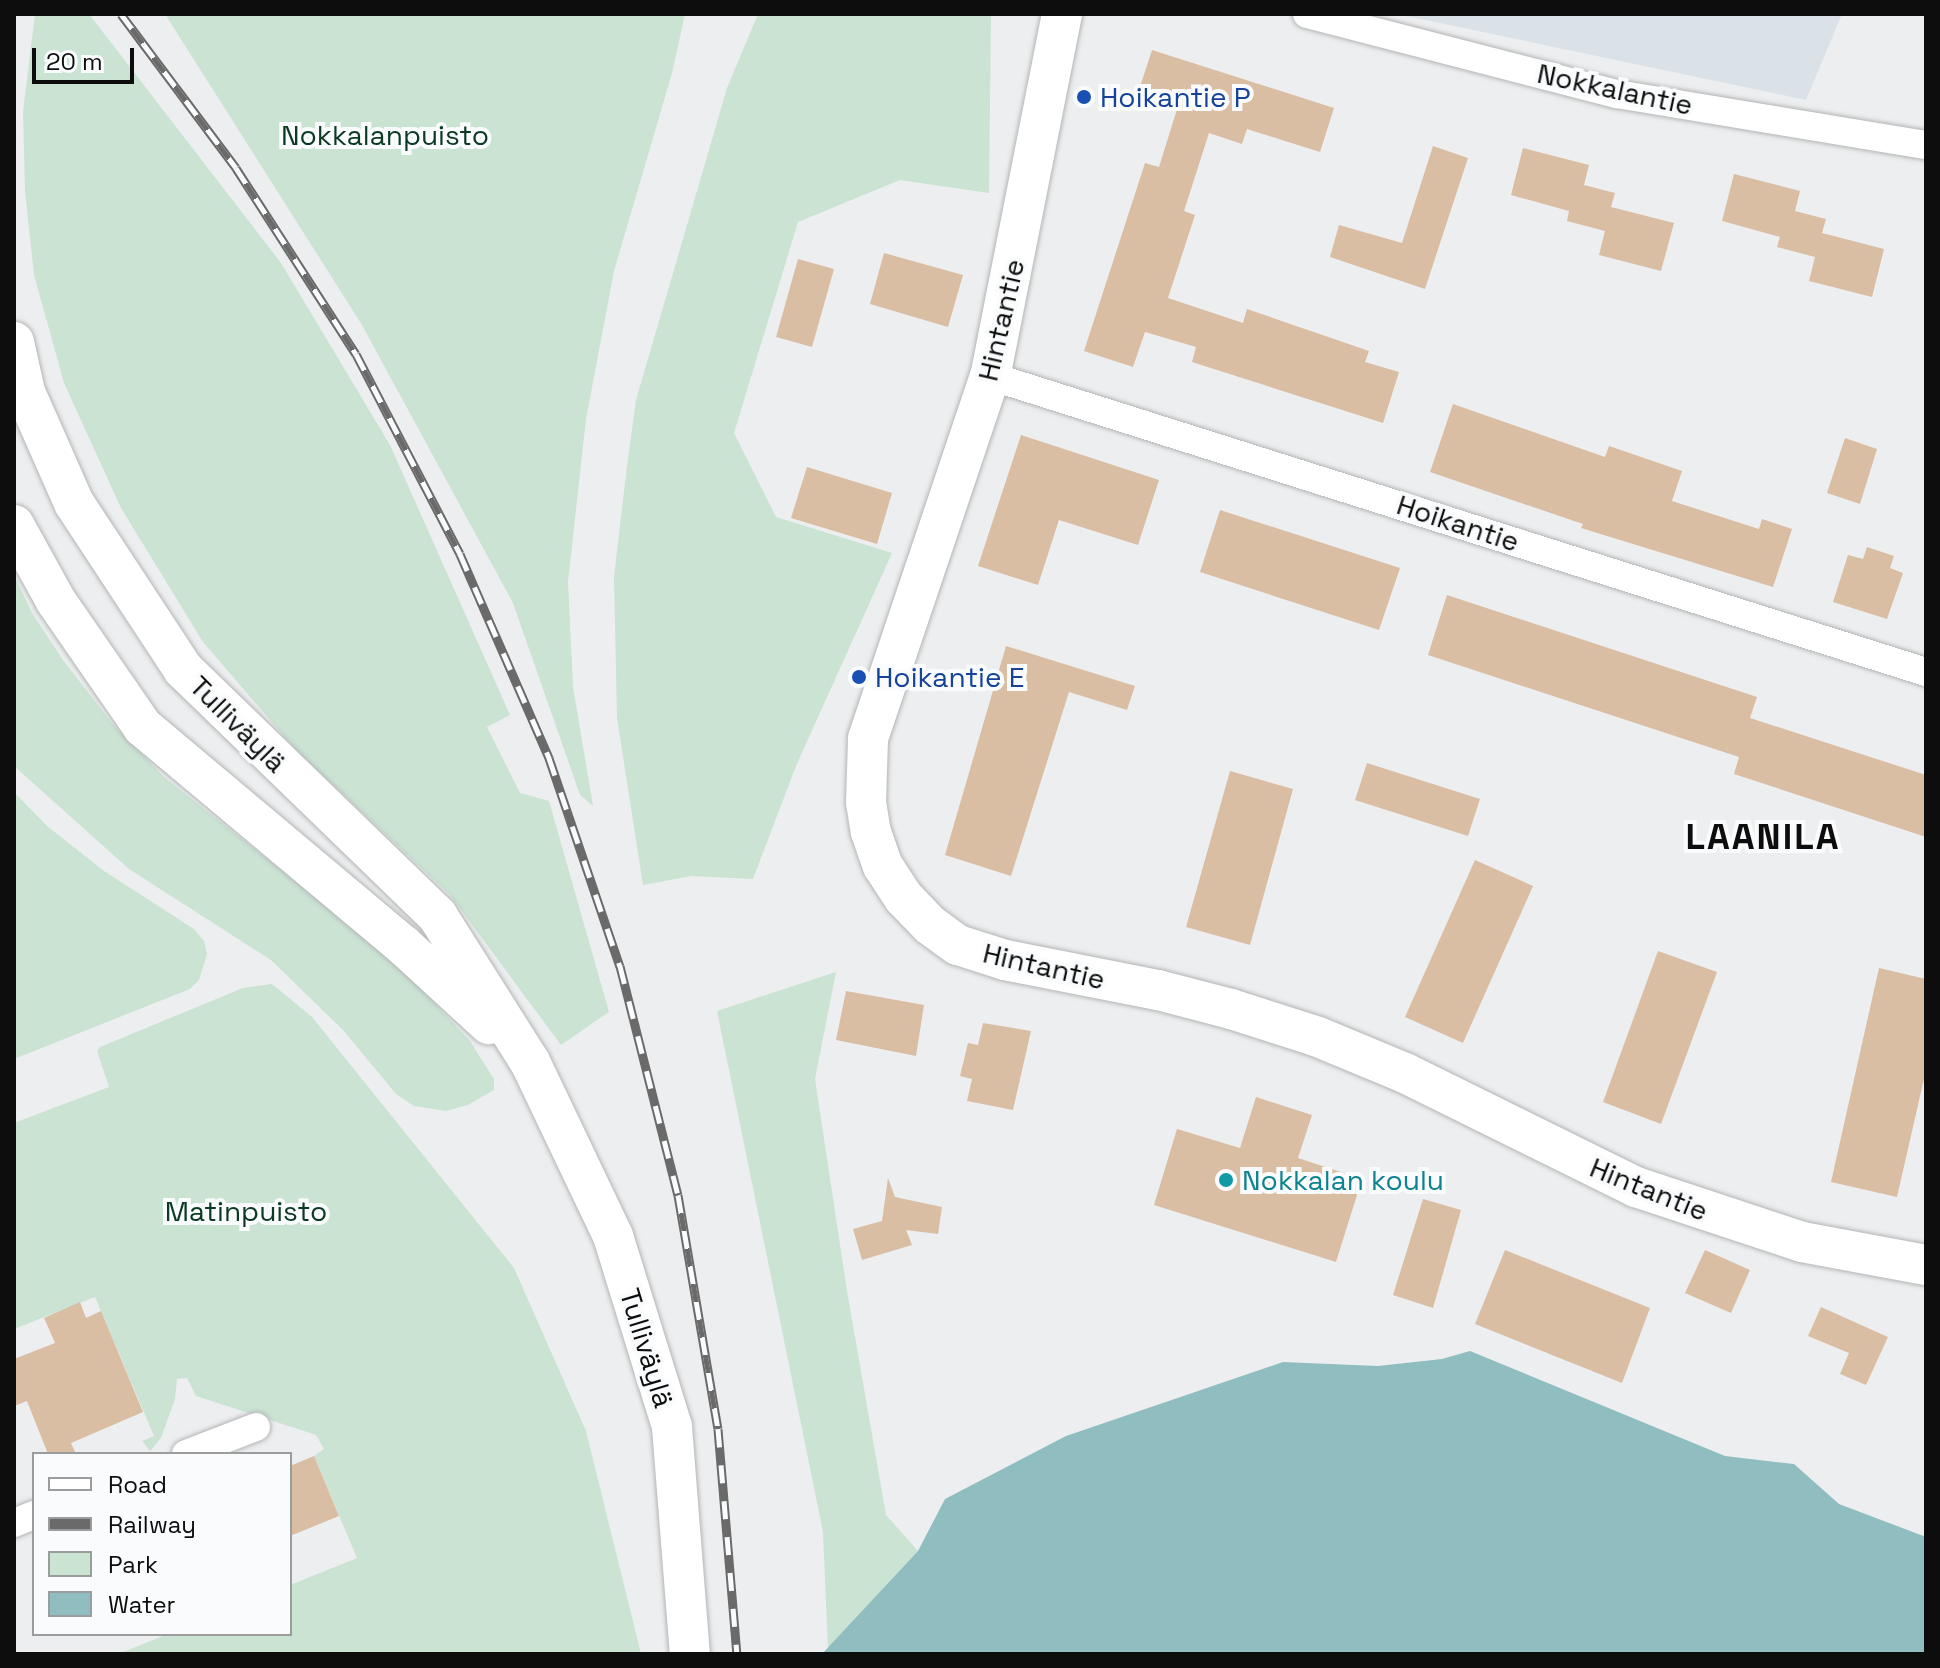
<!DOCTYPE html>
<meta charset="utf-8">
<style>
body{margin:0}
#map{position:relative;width:1940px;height:1668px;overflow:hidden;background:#edeeef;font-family:"Space Grotesk",sans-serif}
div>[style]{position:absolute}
.built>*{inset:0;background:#dae2e8}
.green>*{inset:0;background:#cae3d3}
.water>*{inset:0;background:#90bdbf}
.building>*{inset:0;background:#dabea4}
.roads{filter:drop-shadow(0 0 2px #b3b5b6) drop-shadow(0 0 2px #b3b5b6)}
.street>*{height:28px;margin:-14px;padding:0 14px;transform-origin:14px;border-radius:14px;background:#fff}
.secondary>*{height:40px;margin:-20px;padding:0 20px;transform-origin:20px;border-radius:20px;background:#fff}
.rail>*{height:9px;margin-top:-4.5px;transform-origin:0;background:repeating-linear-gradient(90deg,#fafbfc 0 18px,#6a6a6a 0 36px);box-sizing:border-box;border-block:2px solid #6a6a6a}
.dots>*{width:22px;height:22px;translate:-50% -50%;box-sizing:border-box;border:4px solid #fafbfc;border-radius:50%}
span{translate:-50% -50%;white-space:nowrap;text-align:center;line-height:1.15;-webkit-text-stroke:8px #fafbfc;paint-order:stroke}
.street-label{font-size:28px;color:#0d0d0d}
.transit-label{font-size:28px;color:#164399}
.left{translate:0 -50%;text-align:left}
.park-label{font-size:28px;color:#0c3924}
.culture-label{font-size:28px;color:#0d838f}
.district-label{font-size:36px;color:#0d0d0d;font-weight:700;letter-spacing:2px}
.frame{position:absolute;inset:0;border:16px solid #0d0d0d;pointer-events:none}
.legend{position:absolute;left:32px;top:1452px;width:260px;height:184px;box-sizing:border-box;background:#fafbfc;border:2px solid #9b9c9c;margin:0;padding:10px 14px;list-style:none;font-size:24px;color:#0d0d0d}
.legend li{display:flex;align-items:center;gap:16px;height:40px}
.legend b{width:40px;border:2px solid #9b9c9c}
.scale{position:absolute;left:32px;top:48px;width:102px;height:36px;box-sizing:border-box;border:4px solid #0d0d0d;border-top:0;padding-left:10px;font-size:24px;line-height:28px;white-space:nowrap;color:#0d0d0d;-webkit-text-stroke:6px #fafbfc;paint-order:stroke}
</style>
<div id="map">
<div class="built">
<i style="clip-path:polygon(1397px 14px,1842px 14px,1806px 100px)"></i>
</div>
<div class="green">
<i style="clip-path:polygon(35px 14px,89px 14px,281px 263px,390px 445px,510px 715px,487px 727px,520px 793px,549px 801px,609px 1012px,561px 1045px,450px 895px,295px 749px,203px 642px,121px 508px,64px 383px,34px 275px,25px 191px,23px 112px)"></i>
<i style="clip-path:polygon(165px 14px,685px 14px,672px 73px,614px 271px,586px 419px,568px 582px,573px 687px,593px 806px,580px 795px,513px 603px,362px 325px)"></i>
<i style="clip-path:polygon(758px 14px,991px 14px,989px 193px,900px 180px,798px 222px,734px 433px,776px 517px,892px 553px,796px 766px,753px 879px,691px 876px,643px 885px,617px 718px,614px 577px,627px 466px,636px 400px,727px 88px)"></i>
<i style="clip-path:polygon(14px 575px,32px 613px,63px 660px,111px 722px,164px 777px,394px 960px,470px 1041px,494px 1079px,494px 1090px,468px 1105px,446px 1111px,414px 1106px,396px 1094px,343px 1030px,271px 960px,129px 869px,14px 766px)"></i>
<i style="clip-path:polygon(14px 792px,47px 826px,104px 871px,194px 929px,204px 941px,207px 954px,199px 980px,190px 989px,14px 1059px)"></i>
<i style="clip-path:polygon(836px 972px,815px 1079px,847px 1291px,886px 1515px,918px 1551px,828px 1649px,823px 1532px,717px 1011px)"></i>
<i style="clip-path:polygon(272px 984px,312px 1017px,514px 1268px,586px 1431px,641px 1654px,118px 1654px,168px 1634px,290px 1634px,290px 1585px,357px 1558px,314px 1456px,324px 1449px,316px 1435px,196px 1396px,187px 1378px,177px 1379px,175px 1399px,161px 1438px,150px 1451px,142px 1441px,154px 1436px,95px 1297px,14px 1329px,14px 1123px,109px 1087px,97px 1051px,100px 1047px,243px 988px)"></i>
</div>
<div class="water">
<i style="clip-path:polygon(1470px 1351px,1725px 1456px,1794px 1464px,1839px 1504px,1926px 1537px,1926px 1654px,822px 1654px,918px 1551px,945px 1499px,1066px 1436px,1283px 1362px,1378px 1366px,1442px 1359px)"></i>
</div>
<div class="building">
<i style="clip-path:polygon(1152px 50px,1334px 108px,1320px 152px,1247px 129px,1242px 144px,1209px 133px,1184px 211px,1195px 215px,1168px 298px,1243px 323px,1247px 309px,1369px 351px,1365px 362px,1399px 372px,1383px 423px,1192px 362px,1196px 347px,1145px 332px,1133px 367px,1084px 351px,1145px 163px,1159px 167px,1178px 106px,1138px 93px)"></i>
<i style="clip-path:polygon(1433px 146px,1468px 158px,1425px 289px,1330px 257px,1339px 225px,1402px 243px)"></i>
<i style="clip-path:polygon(1523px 148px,1589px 165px,1584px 185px,1615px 193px,1611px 207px,1674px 223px,1661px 271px,1599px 255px,1605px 231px,1567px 221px,1569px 211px,1511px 195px)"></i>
<i style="clip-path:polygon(1734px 174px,1800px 191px,1795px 211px,1826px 219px,1822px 233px,1884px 249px,1872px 297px,1809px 281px,1815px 257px,1777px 247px,1780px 237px,1722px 221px)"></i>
<i style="clip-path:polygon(884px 253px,963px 275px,948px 327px,870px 304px)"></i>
<i style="clip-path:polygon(798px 259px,834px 269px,812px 347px,776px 337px)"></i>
<i style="clip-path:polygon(1453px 404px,1605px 457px,1609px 446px,1682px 471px,1672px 501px,1759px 529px,1762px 519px,1792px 529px,1773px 587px,1581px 528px,1583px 524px,1430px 472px)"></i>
<i style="clip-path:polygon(1021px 435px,1159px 480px,1138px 545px,1059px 520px,1038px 585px,978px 566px)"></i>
<i style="clip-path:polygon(1845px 438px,1877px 449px,1860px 504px,1827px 493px)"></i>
<i style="clip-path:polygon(807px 467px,892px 493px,877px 544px,791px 518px)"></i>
<i style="clip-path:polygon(1220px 510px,1400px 568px,1379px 630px,1200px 572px)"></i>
<i style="clip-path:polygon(1867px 547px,1894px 556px,1890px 568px,1903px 573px,1887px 619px,1833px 602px,1848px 555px,1863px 559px)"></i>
<i style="clip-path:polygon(1447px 595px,1757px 697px,1750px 718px,1926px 775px,1926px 837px,1734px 774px,1739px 757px,1428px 655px)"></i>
<i style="clip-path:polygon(1006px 646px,1135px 686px,1127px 710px,1069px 692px,1011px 876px,945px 855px)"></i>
<i style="clip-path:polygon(1367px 763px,1480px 799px,1468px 836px,1355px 800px)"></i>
<i style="clip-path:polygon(1230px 771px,1293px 789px,1250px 945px,1186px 927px)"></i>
<i style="clip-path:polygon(1475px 860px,1533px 886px,1463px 1043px,1405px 1017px)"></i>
<i style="clip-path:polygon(1658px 951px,1717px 972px,1661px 1124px,1603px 1102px)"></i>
<i style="clip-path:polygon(1879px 968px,1926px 979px,1926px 1070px,1897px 1197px,1831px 1182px)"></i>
<i style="clip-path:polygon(846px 991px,924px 1005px,916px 1056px,836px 1040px)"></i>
<i style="clip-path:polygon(983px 1023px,1031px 1031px,1013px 1110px,967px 1101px,972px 1079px,960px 1076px,968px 1043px,978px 1045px)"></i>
<i style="clip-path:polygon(1256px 1097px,1312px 1115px,1298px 1158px,1362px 1179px,1336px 1262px,1154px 1205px,1177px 1129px,1240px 1148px)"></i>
<i style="clip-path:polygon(888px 1178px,895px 1197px,942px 1207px,938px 1234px,906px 1230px,912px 1245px,862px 1260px,853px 1229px,882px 1221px)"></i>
<i style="clip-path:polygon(1423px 1199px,1461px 1210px,1433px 1308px,1393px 1295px)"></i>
<i style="clip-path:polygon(1505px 1250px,1650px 1308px,1622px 1383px,1475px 1324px)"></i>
<i style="clip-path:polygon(1705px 1250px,1750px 1270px,1731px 1313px,1685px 1293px)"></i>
<i style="clip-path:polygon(80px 1302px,86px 1318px,101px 1311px,143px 1412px,71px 1443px,76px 1454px,48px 1454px,27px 1401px,14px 1406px,14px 1359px,55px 1343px,44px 1318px)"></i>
<i style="clip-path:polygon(1821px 1307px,1888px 1337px,1866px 1385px,1840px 1374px,1849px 1353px,1808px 1336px)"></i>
<i style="clip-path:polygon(314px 1456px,339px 1516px,290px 1536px,290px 1466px)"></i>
</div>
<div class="roads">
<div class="street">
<i style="left:1307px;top:14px;width:320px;rotate:14.5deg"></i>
<i style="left:1617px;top:94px;width:313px;rotate:9.4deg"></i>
<i style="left:990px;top:376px;width:982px;rotate:17.55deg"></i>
<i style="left:186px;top:1454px;width:75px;rotate:-21.1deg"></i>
<i style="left:14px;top:1523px;width:22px;rotate:-22deg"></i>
</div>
<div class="secondary">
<i style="left:1062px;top:14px;width:369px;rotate:101.2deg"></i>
<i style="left:990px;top:376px;width:383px;rotate:108.6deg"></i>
<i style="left:868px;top:739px;width:63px;rotate:91.8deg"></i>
<i style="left:866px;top:802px;width:30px;rotate:81deg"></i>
<i style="left:871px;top:832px;width:36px;rotate:71deg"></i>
<i style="left:883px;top:866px;width:38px;rotate:57deg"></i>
<i style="left:904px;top:898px;width:37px;rotate:46deg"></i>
<i style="left:930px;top:925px;width:34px;rotate:36deg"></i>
<i style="left:958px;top:945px;width:49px;rotate:17.7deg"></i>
<i style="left:1005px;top:960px;width:156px;rotate:11.1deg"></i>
<i style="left:1158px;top:990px;width:75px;rotate:14.6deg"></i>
<i style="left:1231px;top:1009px;width:91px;rotate:17.8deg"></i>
<i style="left:1318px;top:1037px;width:94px;rotate:22.5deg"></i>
<i style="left:1405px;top:1073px;width:258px;rotate:26.3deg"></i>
<i style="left:1636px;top:1187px;width:175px;rotate:18.3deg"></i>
<i style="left:1802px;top:1242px;width:126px;rotate:10.5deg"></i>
<i style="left:14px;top:342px;width:51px;rotate:77.6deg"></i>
<i style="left:25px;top:392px;width:121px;rotate:66.2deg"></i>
<i style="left:74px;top:503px;width:199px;rotate:56.7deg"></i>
<i style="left:183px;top:669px;width:354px;rotate:44.1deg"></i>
<i style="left:437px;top:915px;width:174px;rotate:57.7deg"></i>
<i style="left:530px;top:1062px;width:193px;rotate:64.5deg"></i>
<i style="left:613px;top:1236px;width:200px;rotate:72.8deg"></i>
<i style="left:672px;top:1427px;width:228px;rotate:85.5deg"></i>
<i style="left:14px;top:525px;width:87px;rotate:61.1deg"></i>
<i style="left:56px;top:601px;width:153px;rotate:55.4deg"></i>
<i style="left:143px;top:727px;width:339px;rotate:40deg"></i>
<i style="left:403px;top:945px;width:117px;rotate:42.6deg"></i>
</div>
</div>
<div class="rail">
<i style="left:121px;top:14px;width:192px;rotate:53.2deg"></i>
<i style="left:236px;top:168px;width:221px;rotate:57.2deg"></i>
<i style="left:356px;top:354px;width:225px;rotate:62.5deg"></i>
<i style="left:460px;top:554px;width:223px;rotate:66.4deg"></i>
<i style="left:549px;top:758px;width:220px;rotate:71.2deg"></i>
<i style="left:620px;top:966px;width:236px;rotate:75.8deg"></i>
<i style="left:678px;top:1195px;width:237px;rotate:80.3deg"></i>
<i style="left:718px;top:1429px;width:226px;rotate:85.2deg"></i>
</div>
<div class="dots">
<i style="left:1084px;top:97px;background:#1a4fb4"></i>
<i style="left:859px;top:677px;background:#1a4fb4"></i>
<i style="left:1226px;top:1180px;background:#0f9aa8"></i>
</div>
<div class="street-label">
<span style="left:1615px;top:89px;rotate:12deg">Nokkalantie</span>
<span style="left:1001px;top:320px;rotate:-77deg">Hintantie</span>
<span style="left:1458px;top:523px;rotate:18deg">Hoikantie</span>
<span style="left:238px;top:724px;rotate:45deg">Tulliväylä</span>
<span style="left:1044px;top:966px;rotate:13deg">Hintantie</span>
<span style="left:1649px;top:1189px;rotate:22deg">Hintantie</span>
<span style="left:647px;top:1348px;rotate:73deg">Tulliväylä</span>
</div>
<div class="transit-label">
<span class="left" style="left:1100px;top:97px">Hoikantie P</span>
<span class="left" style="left:875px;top:677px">Hoikantie E</span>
</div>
<div class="park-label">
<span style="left:385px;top:135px">Nokkalanpuisto</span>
<span style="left:246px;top:1211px">Matinpuisto</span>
</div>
<div class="culture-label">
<span class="left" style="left:1242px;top:1180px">Nokkalan koulu</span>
</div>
<div class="district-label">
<span style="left:1763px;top:838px">LAANILA</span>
</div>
<div class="frame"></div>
<ul class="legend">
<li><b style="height:10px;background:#fff"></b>Road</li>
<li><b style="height:10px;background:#6a6a6a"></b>Railway</li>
<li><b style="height:22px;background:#cae3d3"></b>Park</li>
<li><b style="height:22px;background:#90bdbf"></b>Water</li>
</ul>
<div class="scale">20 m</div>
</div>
